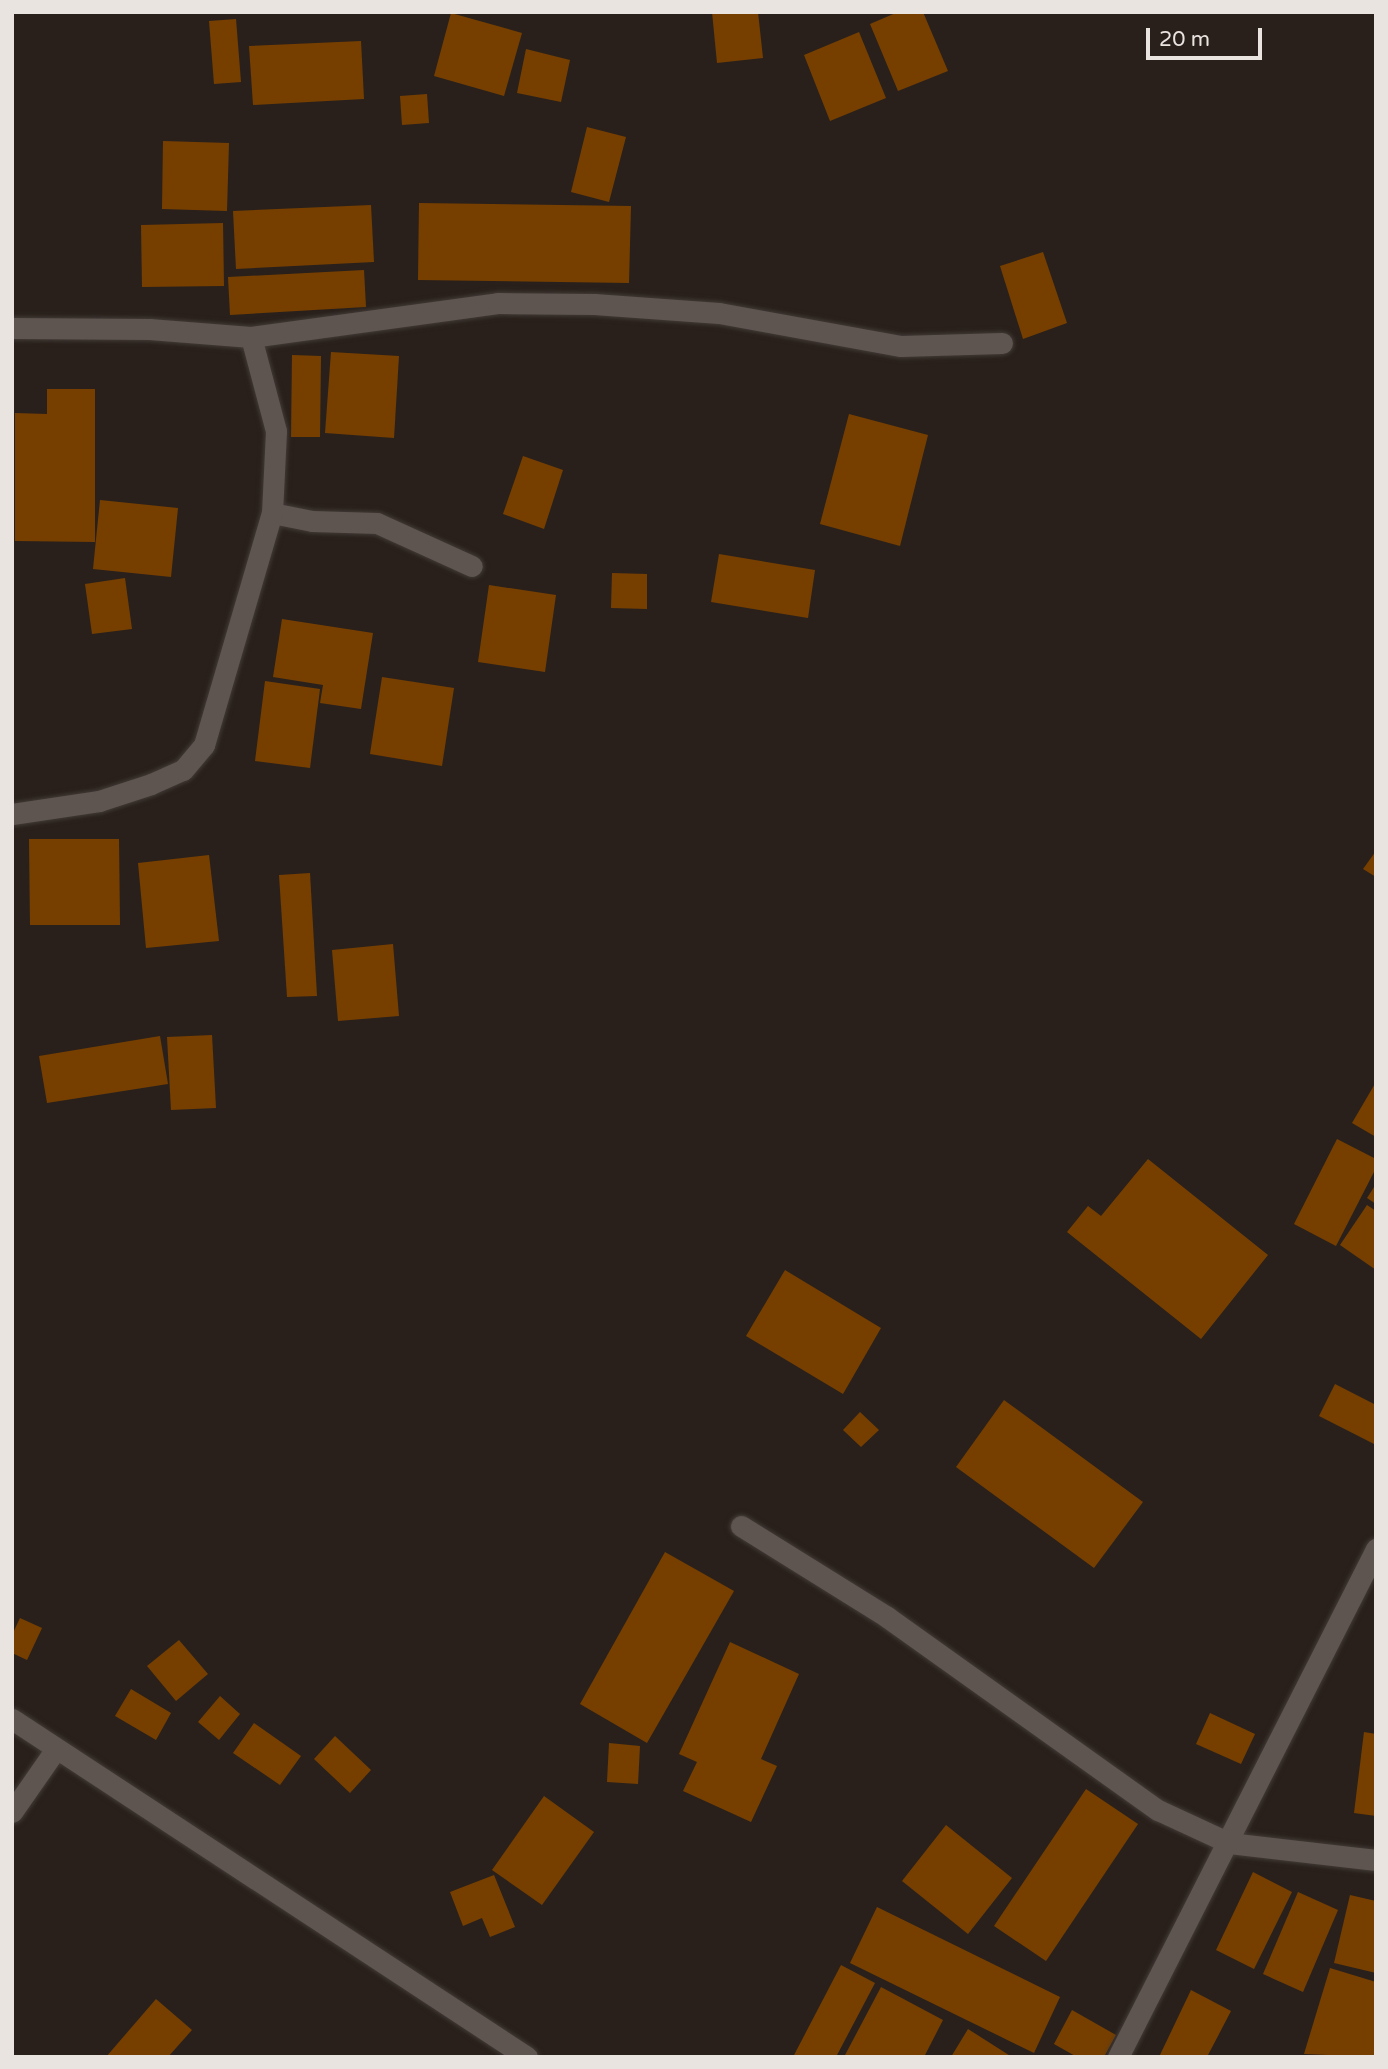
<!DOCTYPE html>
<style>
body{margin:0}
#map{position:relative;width:1388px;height:2069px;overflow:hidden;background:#29201b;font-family:"Varela Round",sans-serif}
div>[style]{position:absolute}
.building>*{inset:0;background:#763f00}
.roads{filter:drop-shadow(0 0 2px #413a36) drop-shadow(0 0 2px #413a36)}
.street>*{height:21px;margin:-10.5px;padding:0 10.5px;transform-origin:10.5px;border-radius:10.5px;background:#5f5550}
.secondary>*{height:21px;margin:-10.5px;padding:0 10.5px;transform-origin:10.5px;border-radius:10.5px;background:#5f5550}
span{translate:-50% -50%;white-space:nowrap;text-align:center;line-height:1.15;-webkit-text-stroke:5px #29201b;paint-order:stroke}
.frame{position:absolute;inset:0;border:14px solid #eae4e1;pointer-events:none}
.scale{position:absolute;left:1146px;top:28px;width:116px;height:32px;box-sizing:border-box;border:4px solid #eae4e1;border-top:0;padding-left:9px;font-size:21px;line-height:24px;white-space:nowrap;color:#eae4e1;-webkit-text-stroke:5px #29201b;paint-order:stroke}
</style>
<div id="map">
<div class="building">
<i style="clip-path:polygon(712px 12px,758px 12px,763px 58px,717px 63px)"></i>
<i style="clip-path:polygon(898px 12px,923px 12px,948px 71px,898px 91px,870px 24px)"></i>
<i style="clip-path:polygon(451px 13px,522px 33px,504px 96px,434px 76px)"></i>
<i style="clip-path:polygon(236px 19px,241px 82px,214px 84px,209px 21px)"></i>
<i style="clip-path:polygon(859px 32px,886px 98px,830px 121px,804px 55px)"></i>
<i style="clip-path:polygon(361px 41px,364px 99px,253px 105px,249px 46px)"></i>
<i style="clip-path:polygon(526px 49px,570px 60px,561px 102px,517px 93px)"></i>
<i style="clip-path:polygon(427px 94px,429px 123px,402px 125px,400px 96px)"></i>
<i style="clip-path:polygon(587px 127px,626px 137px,609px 202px,571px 192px)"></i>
<i style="clip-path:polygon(163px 141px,229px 143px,227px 211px,162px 209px)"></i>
<i style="clip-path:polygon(419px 203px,631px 206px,629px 283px,418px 280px)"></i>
<i style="clip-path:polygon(371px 205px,374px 262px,236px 269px,233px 211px)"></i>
<i style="clip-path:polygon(223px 223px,224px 286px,142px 287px,141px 225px)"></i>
<i style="clip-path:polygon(1043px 252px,1067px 323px,1023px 339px,1000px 266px)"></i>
<i style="clip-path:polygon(364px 270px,366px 307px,230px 315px,228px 277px)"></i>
<i style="clip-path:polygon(331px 352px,399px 356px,394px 438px,325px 433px)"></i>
<i style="clip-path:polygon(292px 355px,321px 356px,320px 437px,291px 437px)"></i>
<i style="clip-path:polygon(47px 389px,95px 389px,95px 542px,15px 541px,15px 413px,47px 414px)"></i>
<i style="clip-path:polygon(849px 414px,928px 435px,900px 546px,820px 524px)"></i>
<i style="clip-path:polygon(523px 456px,563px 470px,544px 529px,503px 514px)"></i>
<i style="clip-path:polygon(100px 500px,178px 508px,171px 577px,93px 569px)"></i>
<i style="clip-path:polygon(719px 554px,815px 570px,808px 618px,711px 602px)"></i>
<i style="clip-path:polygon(612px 573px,647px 574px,647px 609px,611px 608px)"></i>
<i style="clip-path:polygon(125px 578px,132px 629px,92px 634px,85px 584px)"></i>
<i style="clip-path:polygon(489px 585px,556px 595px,545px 672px,478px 662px)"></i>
<i style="clip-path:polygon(282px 619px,373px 633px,361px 709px,320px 703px,323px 685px,273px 677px)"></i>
<i style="clip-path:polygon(382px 677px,454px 688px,442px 766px,370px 754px)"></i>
<i style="clip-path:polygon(265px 681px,320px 689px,310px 768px,255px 761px)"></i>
<i style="clip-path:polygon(29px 839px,119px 839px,120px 925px,30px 925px)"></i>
<i style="clip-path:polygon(1376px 851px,1376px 877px,1363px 869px)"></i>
<i style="clip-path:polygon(209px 855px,219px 941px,146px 948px,138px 863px)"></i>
<i style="clip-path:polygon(310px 873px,317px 996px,287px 997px,279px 875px)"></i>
<i style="clip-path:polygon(393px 944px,399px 1016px,338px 1021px,332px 950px)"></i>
<i style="clip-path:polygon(212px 1035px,216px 1108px,171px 1110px,167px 1037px)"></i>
<i style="clip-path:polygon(160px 1036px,168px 1084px,47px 1103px,39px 1056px)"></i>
<i style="clip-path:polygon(1376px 1082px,1376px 1137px,1352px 1123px)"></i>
<i style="clip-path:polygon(1337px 1139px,1376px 1159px,1376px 1168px,1336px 1246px,1294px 1224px)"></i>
<i style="clip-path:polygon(1148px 1159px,1268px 1255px,1201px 1339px,1067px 1232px,1088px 1206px,1101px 1216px)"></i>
<i style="clip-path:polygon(1376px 1184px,1376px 1204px,1367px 1198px)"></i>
<i style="clip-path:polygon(1367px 1205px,1376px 1211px,1376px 1270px,1340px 1245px)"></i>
<i style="clip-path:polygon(785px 1270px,881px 1328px,843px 1394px,746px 1336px)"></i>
<i style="clip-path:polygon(1335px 1384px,1376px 1405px,1376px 1445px,1319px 1416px)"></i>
<i style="clip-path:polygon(1004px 1400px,1143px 1502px,1094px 1568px,956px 1467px)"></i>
<i style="clip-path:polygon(860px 1412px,879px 1430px,861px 1447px,843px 1430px)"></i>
<i style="clip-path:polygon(665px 1552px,734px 1591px,647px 1743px,580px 1704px)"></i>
<i style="clip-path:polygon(20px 1618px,42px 1628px,27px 1660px,12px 1653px,12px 1635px)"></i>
<i style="clip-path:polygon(179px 1640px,208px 1674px,176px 1701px,147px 1666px)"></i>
<i style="clip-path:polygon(730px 1642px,799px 1674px,761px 1759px,777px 1766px,751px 1822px,683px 1791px,697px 1762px,679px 1754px)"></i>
<i style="clip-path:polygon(131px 1689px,171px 1713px,156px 1740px,115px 1716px)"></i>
<i style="clip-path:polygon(220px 1696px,240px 1714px,219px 1740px,198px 1722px)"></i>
<i style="clip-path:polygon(1210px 1713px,1255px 1734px,1241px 1764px,1196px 1744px)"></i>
<i style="clip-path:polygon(254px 1723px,301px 1756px,280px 1785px,233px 1753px)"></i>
<i style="clip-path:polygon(1364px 1732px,1376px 1734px,1376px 1816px,1354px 1813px)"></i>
<i style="clip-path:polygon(335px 1736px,371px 1770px,350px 1793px,314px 1759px)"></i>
<i style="clip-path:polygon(609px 1743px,640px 1746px,638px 1784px,607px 1782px)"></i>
<i style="clip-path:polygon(1086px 1789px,1138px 1824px,1046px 1961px,994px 1926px)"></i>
<i style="clip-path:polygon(544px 1796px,594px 1832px,542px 1905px,492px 1870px)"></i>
<i style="clip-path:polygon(946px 1825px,1012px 1878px,968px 1934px,902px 1881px)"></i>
<i style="clip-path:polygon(1253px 1872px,1292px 1892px,1254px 1969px,1216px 1950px)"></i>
<i style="clip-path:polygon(494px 1875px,515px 1927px,490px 1937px,482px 1918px,463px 1926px,450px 1892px)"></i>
<i style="clip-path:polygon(1298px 1892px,1338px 1910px,1303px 1992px,1263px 1974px)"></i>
<i style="clip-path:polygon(1350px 1895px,1376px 1901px,1376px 1973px,1334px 1963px)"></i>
<i style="clip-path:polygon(877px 1907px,1060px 1997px,1034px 2053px,850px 1963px)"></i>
<i style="clip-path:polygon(841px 1965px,875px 1983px,836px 2057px,793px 2057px)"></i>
<i style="clip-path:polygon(1330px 1968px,1376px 1982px,1376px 2057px,1304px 2054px)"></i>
<i style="clip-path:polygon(881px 1987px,943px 2020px,924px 2057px,844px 2057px)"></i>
<i style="clip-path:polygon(1191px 1990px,1231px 2011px,1207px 2057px,1159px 2057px)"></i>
<i style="clip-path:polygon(156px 1999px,192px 2030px,168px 2057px,106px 2057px)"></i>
<i style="clip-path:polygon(1072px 2010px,1116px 2035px,1104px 2057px,1077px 2057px,1054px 2044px)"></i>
<i style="clip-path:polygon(968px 2029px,1012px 2057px,951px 2057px)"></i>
</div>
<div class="roads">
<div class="street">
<i style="left:12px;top:328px;width:137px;rotate:0.4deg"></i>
<i style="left:149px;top:329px;width:102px;rotate:4.5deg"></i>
<i style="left:251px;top:337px;width:249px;rotate:-7.8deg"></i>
<i style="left:498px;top:303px;width:96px;rotate:0.6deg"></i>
<i style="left:594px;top:304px;width:125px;rotate:4.1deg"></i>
<i style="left:719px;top:313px;width:185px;rotate:10.3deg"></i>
<i style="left:901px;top:346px;width:101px;rotate:-1.7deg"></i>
<i style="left:272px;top:513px;width:41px;rotate:11.3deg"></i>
<i style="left:312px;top:521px;width:65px;rotate:1.8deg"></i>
<i style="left:377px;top:523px;width:104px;rotate:24.4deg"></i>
<i style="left:12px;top:814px;width:88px;rotate:-8.5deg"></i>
<i style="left:99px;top:801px;width:55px;rotate:-18.1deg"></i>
<i style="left:151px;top:784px;width:35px;rotate:-24deg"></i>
<i style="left:183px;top:770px;width:33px;rotate:-50deg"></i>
<i style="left:204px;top:745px;width:242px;rotate:-73.7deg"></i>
<i style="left:272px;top:513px;width:82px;rotate:-87.2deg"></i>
<i style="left:276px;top:431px;width:97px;rotate:-104.9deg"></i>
<i style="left:741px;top:1526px;width:172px;rotate:31.9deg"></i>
<i style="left:887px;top:1617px;width:333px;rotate:35.5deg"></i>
<i style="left:1158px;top:1810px;width:78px;rotate:24.9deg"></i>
<i style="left:1229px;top:1843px;width:148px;rotate:6.6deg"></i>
<i style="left:12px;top:1812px;width:77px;rotate:-55.1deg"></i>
<i style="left:1118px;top:2057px;width:570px;rotate:-63.08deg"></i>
</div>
<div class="secondary">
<i style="left:12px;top:1719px;width:616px;rotate:33.28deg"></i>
</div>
</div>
<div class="frame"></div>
<div class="scale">20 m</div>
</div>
